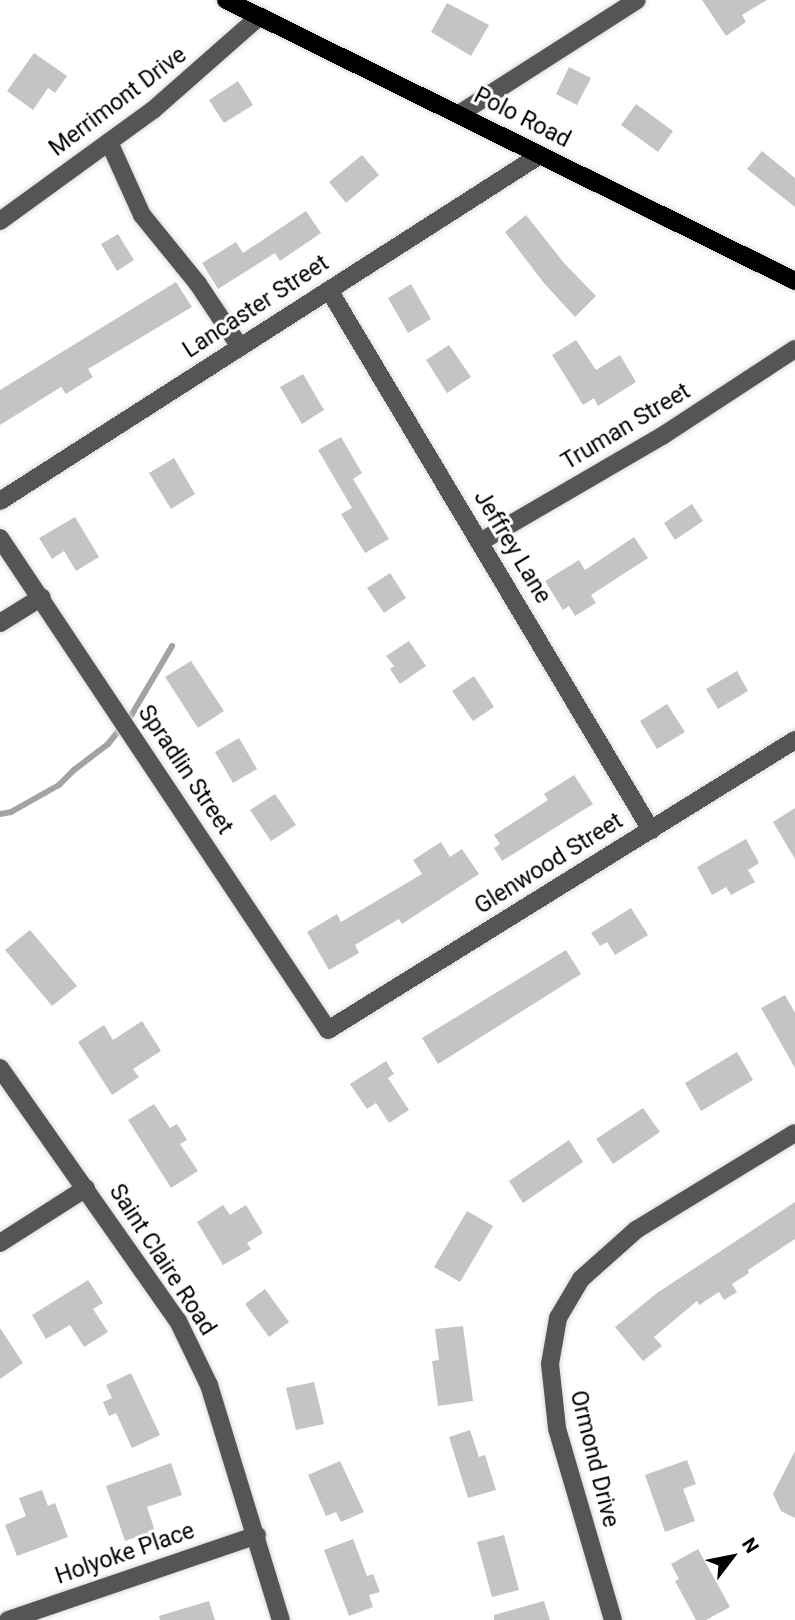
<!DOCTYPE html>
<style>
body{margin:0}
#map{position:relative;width:795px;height:1620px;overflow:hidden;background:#fff;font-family:Roboto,sans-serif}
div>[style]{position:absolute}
.stream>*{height:6px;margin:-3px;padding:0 3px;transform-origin:3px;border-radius:3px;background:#a3a3a3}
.building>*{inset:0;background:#c4c4c4}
.roads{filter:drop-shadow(0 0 2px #dbdbdb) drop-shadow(0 0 2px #dbdbdb)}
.minor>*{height:18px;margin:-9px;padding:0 9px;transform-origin:9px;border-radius:9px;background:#555}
.major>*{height:18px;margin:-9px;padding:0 9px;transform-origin:9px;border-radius:9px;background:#000}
span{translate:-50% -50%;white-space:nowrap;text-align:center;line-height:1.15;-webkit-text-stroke:6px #fff;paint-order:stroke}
.street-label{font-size:23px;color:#000}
.north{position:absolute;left:697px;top:1522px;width:70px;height:70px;-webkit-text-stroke:5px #fff;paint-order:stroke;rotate:58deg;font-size:19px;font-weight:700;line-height:28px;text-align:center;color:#000}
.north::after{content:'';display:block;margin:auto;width:24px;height:32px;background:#000;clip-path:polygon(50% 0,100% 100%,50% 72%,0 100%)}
</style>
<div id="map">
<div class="stream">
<i style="left:0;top:814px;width:11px;rotate:-10deg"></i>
<i style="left:11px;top:812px;width:55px;rotate:-29.4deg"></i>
<i style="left:59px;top:785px;width:21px;rotate:-45deg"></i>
<i style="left:74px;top:770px;width:43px;rotate:-37.4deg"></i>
<i style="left:108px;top:744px;width:38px;rotate:-51deg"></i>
<i style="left:132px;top:714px;width:79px;rotate:-59.5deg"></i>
</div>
<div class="building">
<i style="clip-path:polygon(702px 0,767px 0,742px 15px,746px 22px,726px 36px)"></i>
<i style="clip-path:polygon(447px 3px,489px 25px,471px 56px,431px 32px)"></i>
<i style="clip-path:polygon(34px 53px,67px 76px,55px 93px,48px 88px,33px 110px,7px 91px)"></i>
<i style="clip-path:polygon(569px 67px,591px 78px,577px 105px,556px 94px)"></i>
<i style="clip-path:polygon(238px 81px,253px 105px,224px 123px,209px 100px)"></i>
<i style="clip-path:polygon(636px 104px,673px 131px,658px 152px,621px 125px)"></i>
<i style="clip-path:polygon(762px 151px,795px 178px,795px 207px,747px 169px)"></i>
<i style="clip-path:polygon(362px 155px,379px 175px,346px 203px,329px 182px)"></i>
<i style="clip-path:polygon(306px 211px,321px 233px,280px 261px,275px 253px,218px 289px,202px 263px,236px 242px,243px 253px)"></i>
<i style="clip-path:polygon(526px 215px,564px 263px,596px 296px,575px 317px,543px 282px,505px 232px)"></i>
<i style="clip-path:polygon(118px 234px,134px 260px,117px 271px,101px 244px)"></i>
<i style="clip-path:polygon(176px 282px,192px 307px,88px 369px,93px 377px,66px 394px,61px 387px,0 425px,0 390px)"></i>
<i style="clip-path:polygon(411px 284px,431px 319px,408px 333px,388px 298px)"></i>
<i style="clip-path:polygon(576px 340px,596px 370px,620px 355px,636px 382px,598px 406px,594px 398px,583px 405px,552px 355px)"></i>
<i style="clip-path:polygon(449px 345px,471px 377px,447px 393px,426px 360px)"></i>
<i style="clip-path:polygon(303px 374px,324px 410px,302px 424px,280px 387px)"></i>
<i style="clip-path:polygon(341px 437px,362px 473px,353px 479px,389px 539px,365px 553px,341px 514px,352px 508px,318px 450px)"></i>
<i style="clip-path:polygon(174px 458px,195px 494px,171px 509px,149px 473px)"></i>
<i style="clip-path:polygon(692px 504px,703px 521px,675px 540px,664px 523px)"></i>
<i style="clip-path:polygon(75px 517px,99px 557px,76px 571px,64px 551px,52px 559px,39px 538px)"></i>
<i style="clip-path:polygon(634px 537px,648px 558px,591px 595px,596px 603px,575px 616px,569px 606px,563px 610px,545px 581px,579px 560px,585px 570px)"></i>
<i style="clip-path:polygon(390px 573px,406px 598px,384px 613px,367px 588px)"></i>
<i style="clip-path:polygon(409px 641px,426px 666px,400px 684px,390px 669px,394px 666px,386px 656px)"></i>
<i style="clip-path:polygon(191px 661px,224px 711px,198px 728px,165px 677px)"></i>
<i style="clip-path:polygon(737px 671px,748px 691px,718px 709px,706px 689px)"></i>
<i style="clip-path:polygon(474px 676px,494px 707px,473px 721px,452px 691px)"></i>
<i style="clip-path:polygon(667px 704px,685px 732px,657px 749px,640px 721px)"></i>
<i style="clip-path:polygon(239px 738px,257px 769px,233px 783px,215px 752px)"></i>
<i style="clip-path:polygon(574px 775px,593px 804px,502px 861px,494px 848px,500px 844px,494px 835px,548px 800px,544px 794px)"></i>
<i style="clip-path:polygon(275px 794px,296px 825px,271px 841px,250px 810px)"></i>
<i style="clip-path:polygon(795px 808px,795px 859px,773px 822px)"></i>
<i style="clip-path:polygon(746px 839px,759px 863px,748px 870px,755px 882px,731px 895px,726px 887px,712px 895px,697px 867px)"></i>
<i style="clip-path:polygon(441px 842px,450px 857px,462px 849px,479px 874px,402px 924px,399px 919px,355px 945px,359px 953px,329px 970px,307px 932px,337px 914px,341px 922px,422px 874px,413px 860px)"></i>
<i style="clip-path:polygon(631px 908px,648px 935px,615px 955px,607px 942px,600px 946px,591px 933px)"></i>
<i style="clip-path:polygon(30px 930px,77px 986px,52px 1006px,5px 950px)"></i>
<i style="clip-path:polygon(566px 950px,581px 974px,438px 1064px,422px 1038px)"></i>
<i style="clip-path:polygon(785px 995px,795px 1013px,795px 1068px,761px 1008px)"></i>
<i style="clip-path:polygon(142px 1021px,161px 1051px,133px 1069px,139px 1077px,112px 1095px,78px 1042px,104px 1025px,113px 1040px)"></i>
<i style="clip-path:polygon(737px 1052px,753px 1080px,701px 1111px,685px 1083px)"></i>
<i style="clip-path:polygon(386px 1061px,394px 1074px,388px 1078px,409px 1110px,389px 1123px,376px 1103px,367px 1109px,350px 1084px)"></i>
<i style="clip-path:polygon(154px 1104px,170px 1128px,177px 1124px,187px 1140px,180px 1144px,198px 1171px,171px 1188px,128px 1120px)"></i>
<i style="clip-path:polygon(643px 1108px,660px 1132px,613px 1164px,596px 1139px)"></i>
<i style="clip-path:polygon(569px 1140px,583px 1162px,523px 1203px,509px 1181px)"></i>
<i style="clip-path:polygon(795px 1202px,795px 1239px,748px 1270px,749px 1273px,732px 1284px,737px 1292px,724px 1300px,719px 1292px,699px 1305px,697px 1301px,654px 1337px,662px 1346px,643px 1361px,615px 1327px,657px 1293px)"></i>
<i style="clip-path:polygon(223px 1205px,230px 1215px,246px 1205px,263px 1233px,247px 1243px,251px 1249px,223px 1265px,197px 1222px)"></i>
<i style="clip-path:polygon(467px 1211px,493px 1226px,460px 1282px,434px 1267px)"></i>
<i style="clip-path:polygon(88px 1280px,103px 1303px,93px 1309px,108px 1332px,84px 1347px,70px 1325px,46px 1339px,32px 1315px)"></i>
<i style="clip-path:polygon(265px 1289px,289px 1322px,269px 1337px,245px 1304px)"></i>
<i style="clip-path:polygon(463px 1326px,473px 1401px,438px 1406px,432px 1361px,439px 1360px,435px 1329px)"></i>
<i style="clip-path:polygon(0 1328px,23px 1363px,0 1379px)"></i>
<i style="clip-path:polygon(131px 1373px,160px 1435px,132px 1448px,116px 1413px,109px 1416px,103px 1402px,112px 1398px,106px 1385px)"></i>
<i style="clip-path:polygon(314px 1382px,324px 1424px,296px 1430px,286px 1388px)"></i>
<i style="clip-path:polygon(470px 1430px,479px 1457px,485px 1455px,496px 1490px,468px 1498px,449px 1437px)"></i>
<i style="clip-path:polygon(795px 1451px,795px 1518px,781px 1511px,773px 1494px)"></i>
<i style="clip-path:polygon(687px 1460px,696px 1484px,683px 1489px,695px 1521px,665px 1532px,645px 1475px)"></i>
<i style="clip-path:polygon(340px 1461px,364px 1512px,341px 1522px,336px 1512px,326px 1516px,308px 1475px)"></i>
<i style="clip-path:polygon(171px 1463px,182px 1495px,147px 1507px,155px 1531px,125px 1541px,106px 1486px)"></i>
<i style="clip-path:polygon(42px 1490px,48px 1506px,55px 1503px,68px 1537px,17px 1556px,5px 1525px,26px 1516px,19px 1498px)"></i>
<i style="clip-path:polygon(504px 1535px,519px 1590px,492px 1597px,477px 1542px)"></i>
<i style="clip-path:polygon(353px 1539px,367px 1576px,373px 1574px,380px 1592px,369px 1595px,373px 1607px,349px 1616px,324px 1550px)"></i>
<i style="clip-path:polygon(698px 1549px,730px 1607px,706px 1620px,696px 1620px,675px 1581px,679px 1579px,671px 1564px)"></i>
<i style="clip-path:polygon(209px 1601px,215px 1620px,160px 1620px,159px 1616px)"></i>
<i style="clip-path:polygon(544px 1601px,550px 1620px,494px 1620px,494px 1615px)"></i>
</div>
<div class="roads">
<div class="minor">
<i style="left:459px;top:114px;width:211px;rotate:-32.6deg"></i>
<i style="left:109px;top:142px;width:80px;rotate:65.7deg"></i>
<i style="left:142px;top:215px;width:89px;rotate:50.9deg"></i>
<i style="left:198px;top:284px;width:76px;rotate:56.3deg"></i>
<i style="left:0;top:221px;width:189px;rotate:-36deg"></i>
<i style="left:153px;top:110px;width:142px;rotate:-41.3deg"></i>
<i style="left:329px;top:290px;width:629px;rotate:59.19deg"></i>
<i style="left:0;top:501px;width:641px;rotate:-32.65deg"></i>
<i style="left:0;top:538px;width:591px;rotate:56.31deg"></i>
<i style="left:328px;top:1030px;width:550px;rotate:-31.84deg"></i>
<i style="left:480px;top:542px;width:211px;rotate:-30.2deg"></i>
<i style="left:662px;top:436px;width:159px;rotate:-33.2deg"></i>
<i style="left:0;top:623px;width:49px;rotate:-31.8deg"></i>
<i style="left:0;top:1068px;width:309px;rotate:54.9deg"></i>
<i style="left:178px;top:1321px;width:71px;rotate:64.2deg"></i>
<i style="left:209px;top:1385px;width:246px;rotate:73deg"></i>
<i style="left:0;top:1243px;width:102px;rotate:-32.6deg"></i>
<i style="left:8px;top:1620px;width:263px;rotate:-18.8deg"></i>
<i style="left:613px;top:1620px;width:200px;rotate:-106.3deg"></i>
<i style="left:557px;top:1428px;width:64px;rotate:-96.2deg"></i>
<i style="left:550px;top:1364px;width:47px;rotate:-80.1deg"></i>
<i style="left:558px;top:1318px;width:45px;rotate:-59.5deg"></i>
<i style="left:581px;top:1279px;width:74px;rotate:-41.7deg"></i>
<i style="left:636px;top:1230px;width:186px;rotate:-31.4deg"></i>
</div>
<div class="major">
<i style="left:226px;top:0;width:635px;rotate:26.28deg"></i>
</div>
</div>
<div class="street-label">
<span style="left:118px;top:102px;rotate:-37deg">Merrimont Drive</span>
<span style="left:522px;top:118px;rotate:27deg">Polo Road</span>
<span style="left:256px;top:307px;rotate:-33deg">Lancaster Street</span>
<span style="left:626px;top:427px;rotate:-31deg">Truman Street</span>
<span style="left:512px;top:547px;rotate:59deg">Jeffrey Lane</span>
<span style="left:185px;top:770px;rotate:56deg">Spradlin Street</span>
<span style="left:549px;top:864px;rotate:-32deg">Glenwood Street</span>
<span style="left:162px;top:1260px;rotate:57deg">Saint Claire Road</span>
<span style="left:594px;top:1459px;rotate:76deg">Ormond Drive</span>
<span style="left:125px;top:1554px;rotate:-19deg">Holyoke Place</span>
</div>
<div class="north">N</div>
</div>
